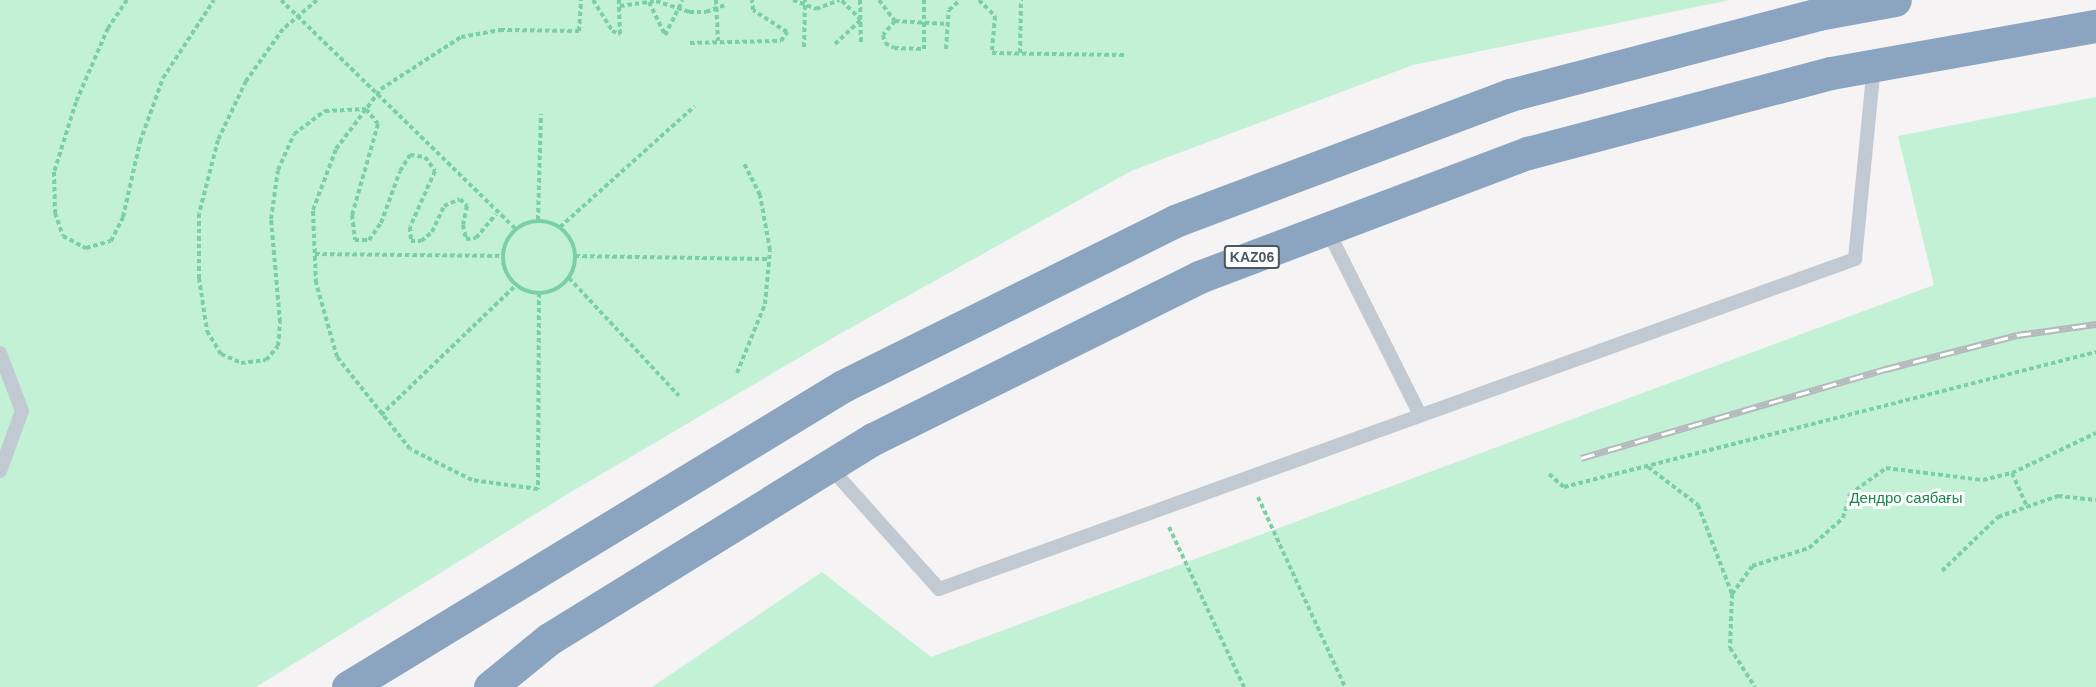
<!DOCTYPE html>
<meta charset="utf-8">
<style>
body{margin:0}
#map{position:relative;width:2096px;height:687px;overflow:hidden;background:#f5f3f3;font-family:Helvetica,sans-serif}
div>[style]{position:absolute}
.green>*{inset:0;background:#c3f1d5}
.path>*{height:4px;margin-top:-2px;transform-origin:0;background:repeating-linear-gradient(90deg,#7ad0a6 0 4.5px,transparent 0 7.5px)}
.path>.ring{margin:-2px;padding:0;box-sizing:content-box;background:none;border:4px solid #7ad0a6;border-radius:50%}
.lane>*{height:14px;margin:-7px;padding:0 7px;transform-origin:7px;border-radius:7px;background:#c1cad2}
.highway>*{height:33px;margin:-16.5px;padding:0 16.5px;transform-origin:16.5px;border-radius:16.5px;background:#8ba5c1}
.rail>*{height:7px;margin-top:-3.5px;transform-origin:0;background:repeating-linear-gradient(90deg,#fff 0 14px,#b5b8bd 0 28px);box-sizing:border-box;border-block:2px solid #b5b8bd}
span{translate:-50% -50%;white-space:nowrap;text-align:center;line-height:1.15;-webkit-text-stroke:6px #fff;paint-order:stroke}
.shield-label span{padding:2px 4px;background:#fff;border:2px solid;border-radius:4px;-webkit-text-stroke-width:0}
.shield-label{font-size:14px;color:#4a5661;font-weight:700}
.park-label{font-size:15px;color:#17864f}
</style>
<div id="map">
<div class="green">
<i style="clip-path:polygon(0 0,1730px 0,1413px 65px,1131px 171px,836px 336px,571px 492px,256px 687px,0 687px)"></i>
<i style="clip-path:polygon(2096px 97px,2096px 687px,652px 687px,822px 572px,931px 657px,1934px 285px,1898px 136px)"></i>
</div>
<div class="path">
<i style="left:127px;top:0;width:34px;rotate:124deg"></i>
<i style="left:108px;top:28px;width:81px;rotate:113.4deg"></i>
<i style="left:76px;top:102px;width:73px;rotate:107.4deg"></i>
<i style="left:54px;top:172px;width:41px;rotate:88.6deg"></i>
<i style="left:55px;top:213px;width:24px;rotate:71deg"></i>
<i style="left:63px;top:236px;width:26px;rotate:28deg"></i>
<i style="left:86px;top:248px;width:26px;rotate:-16deg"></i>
<i style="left:111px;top:241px;width:27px;rotate:-63deg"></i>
<i style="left:123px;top:217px;width:77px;rotate:-77.2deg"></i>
<i style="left:140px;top:142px;width:68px;rotate:-70.2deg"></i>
<i style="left:163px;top:78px;width:93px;rotate:-56.8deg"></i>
<i style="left:281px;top:0;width:328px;rotate:44.3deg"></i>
<i style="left:317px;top:0;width:45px;rotate:139.5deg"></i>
<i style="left:283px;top:29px;width:64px;rotate:125.4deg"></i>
<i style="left:246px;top:81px;width:65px;rotate:115.4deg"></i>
<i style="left:218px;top:140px;width:76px;rotate:104.4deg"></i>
<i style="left:199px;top:214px;width:64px;rotate:90deg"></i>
<i style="left:199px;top:278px;width:54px;rotate:81.4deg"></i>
<i style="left:207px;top:331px;width:27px;rotate:59deg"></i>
<i style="left:221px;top:354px;width:22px;rotate:24deg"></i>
<i style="left:241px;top:363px;width:25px;rotate:-7deg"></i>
<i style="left:266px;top:360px;width:18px;rotate:-49deg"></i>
<i style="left:278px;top:346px;width:24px;rotate:-85deg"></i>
<i style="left:280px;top:322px;width:103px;rotate:-95deg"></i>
<i style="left:271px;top:219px;width:49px;rotate:-81.9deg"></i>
<i style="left:278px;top:170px;width:39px;rotate:-66deg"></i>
<i style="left:294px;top:134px;width:39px;rotate:-37deg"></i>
<i style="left:325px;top:111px;width:41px;rotate:-2.8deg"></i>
<i style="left:366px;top:109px;width:19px;rotate:51deg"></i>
<i style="left:378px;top:124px;width:95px;rotate:105.9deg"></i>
<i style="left:352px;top:215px;width:25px;rotate:83deg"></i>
<i style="left:355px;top:240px;width:14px"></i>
<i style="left:369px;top:240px;width:21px;rotate:-55deg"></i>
<i style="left:381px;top:223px;width:55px;rotate:-69.9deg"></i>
<i style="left:400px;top:171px;width:19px;rotate:-58deg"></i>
<i style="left:410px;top:155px;width:15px;rotate:8deg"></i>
<i style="left:425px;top:157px;width:17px;rotate:54deg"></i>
<i style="left:435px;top:171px;width:61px;rotate:114.1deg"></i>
<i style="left:410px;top:227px;width:14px;rotate:86deg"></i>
<i style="left:411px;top:241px;width:10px"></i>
<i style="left:421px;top:241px;width:14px;rotate:-39deg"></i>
<i style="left:432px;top:232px;width:29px;rotate:-65deg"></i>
<i style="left:444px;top:206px;width:17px;rotate:-24deg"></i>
<i style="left:460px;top:199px;width:10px;rotate:45deg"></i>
<i style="left:467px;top:206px;width:19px;rotate:102deg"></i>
<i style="left:463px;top:225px;width:14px;rotate:78deg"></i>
<i style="left:466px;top:239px;width:10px;rotate:-6deg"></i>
<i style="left:476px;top:238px;width:31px;rotate:-50deg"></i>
<i style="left:593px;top:0;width:36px;rotate:58deg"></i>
<i style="left:612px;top:31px;width:9px;rotate:21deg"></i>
<i style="left:620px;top:34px;width:34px;rotate:-92deg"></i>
<i style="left:716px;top:0;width:41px;rotate:87.2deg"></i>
<i style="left:793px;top:0;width:25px;rotate:21deg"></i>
<i style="left:816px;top:9px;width:25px;rotate:-21deg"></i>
<i style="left:860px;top:0;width:45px;rotate:88.7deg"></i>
<i style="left:879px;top:0;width:26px;rotate:53deg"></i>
<i style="left:895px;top:21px;width:53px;rotate:3.2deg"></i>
<i style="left:979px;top:0;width:23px;rotate:45deg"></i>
<i style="left:995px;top:16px;width:37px;rotate:95deg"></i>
<i style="left:992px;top:53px;width:132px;rotate:0.9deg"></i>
<i style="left:649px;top:2px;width:37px;rotate:64deg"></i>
<i style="left:665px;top:35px;width:39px;rotate:-63deg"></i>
<i style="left:620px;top:6px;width:36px;rotate:-8deg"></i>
<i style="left:656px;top:1px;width:35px;rotate:18deg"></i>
<i style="left:689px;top:12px;width:17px"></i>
<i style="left:706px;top:12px;width:20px;rotate:-20deg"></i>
<i style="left:895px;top:21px;width:18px;rotate:131deg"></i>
<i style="left:883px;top:35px;width:8px;rotate:76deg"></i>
<i style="left:885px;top:43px;width:10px;rotate:29deg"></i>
<i style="left:894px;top:48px;width:30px;rotate:2deg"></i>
<i style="left:924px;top:49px;width:49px;rotate:-90deg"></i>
<i style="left:690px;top:43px;width:91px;rotate:-1.3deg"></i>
<i style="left:781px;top:41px;width:11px;rotate:-56deg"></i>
<i style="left:787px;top:32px;width:40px;rotate:-147.1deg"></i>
<i style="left:753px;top:10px;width:10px;rotate:-96deg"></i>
<i style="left:835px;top:44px;width:35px;rotate:-43deg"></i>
<i style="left:861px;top:20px;width:28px;rotate:-135deg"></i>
<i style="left:804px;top:47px;width:47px;rotate:-88.8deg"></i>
<i style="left:946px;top:49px;width:39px;rotate:-86deg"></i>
<i style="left:949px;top:10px;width:15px;rotate:-42deg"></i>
<i style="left:1020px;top:53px;width:53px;rotate:-88.9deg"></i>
<i style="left:538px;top:220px;width:106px;rotate:-88.4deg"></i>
<i class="ring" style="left:503px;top:221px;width:68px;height:68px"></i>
<i style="left:560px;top:227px;width:181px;rotate:-41.9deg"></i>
<i style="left:315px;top:254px;width:189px;rotate:0.6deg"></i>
<i style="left:575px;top:256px;width:194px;rotate:0.9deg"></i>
<i style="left:569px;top:278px;width:161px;rotate:47deg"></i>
<i style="left:539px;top:293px;width:196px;rotate:90.3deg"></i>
<i style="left:538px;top:489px;width:67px;rotate:-172.2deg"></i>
<i style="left:472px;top:480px;width:69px;rotate:-153.4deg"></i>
<i style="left:410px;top:449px;width:117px;rotate:-128.4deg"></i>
<i style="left:337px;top:357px;width:77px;rotate:-105.8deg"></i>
<i style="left:316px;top:283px;width:73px;rotate:-92.4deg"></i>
<i style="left:313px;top:210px;width:65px;rotate:-69.3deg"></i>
<i style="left:336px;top:149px;width:75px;rotate:-53.1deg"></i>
<i style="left:381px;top:89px;width:95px;rotate:-33deg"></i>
<i style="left:461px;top:37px;width:40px;rotate:-10deg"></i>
<i style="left:500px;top:30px;width:79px;rotate:0.7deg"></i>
<i style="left:579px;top:31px;width:31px;rotate:-86deg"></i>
<i style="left:737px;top:373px;width:74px;rotate:-67.9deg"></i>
<i style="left:765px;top:304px;width:54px;rotate:-84.7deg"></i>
<i style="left:770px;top:250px;width:56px;rotate:-100.3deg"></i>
<i style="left:760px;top:195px;width:36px;rotate:-117deg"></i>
<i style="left:381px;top:415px;width:187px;rotate:-43.9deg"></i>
<i style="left:1648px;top:467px;width:63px;rotate:37.2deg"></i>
<i style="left:1698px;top:505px;width:95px;rotate:69.1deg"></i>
<i style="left:1732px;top:594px;width:54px;rotate:92.1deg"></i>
<i style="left:1730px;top:648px;width:46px;rotate:57.3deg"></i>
<i style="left:2012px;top:473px;width:37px;rotate:66deg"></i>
<i style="left:1549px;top:474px;width:20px;rotate:41deg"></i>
<i style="left:1564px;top:487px;width:549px;rotate:-14.24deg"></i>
<i style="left:1258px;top:497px;width:209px;rotate:65.4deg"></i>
<i style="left:1169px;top:527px;width:177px;rotate:64.9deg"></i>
<i style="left:1942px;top:571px;width:78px;rotate:-44deg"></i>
<i style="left:1998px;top:517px;width:64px;rotate:-19.3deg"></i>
<i style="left:2058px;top:496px;width:38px;rotate:6deg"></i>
<i style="left:1732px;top:594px;width:34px;rotate:-54deg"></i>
<i style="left:1752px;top:566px;width:60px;rotate:-17.5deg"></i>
<i style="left:1809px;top:548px;width:45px;rotate:-41.4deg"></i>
<i style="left:1843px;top:518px;width:25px;rotate:-74deg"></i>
<i style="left:1850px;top:494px;width:44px;rotate:-35.8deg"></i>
<i style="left:1886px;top:468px;width:98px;rotate:7.1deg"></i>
<i style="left:1983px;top:480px;width:30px;rotate:-14deg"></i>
<i style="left:2012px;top:473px;width:93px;rotate:-25.5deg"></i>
</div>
<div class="lane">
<i style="left:1327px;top:229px;width:208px;rotate:63.4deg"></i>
<i style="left:0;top:353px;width:62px;rotate:69.2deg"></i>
<i style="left:22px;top:411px;width:64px;rotate:110.1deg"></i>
<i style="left:829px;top:466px;width:165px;rotate:48.2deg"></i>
<i style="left:939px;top:589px;width:974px;rotate:-19.81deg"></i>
<i style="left:1855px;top:259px;width:194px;rotate:-84.4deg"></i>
</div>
<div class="highway">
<i style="left:348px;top:687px;width:579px;rotate:-31.3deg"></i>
<i style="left:843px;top:386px;width:371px;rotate:-26.4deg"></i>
<i style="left:1175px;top:221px;width:358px;rotate:-20.6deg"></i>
<i style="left:1510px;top:95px;width:318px;rotate:-14.7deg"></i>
<i style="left:1818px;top:14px;width:78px;rotate:-10.3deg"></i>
<i style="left:490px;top:687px;width:76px;rotate:-39.1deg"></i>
<i style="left:549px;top:639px;width:381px;rotate:-31.7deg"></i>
<i style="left:873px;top:439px;width:364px;rotate:-26.4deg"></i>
<i style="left:1199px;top:277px;width:352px;rotate:-20.7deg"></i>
<i style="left:1528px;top:153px;width:313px;rotate:-14.8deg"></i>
<i style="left:1831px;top:73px;width:269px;rotate:-10.1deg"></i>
</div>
<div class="rail">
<i style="left:1581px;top:458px;width:318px;rotate:-16.3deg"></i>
<i style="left:1886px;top:369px;width:135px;rotate:-14.5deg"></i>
<i style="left:2017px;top:335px;width:80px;rotate:-7.9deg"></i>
</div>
<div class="shield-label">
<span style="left:1252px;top:257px">KАZ06</span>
</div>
<div class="park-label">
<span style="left:1906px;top:498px">Дендро саябағы</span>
</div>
</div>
